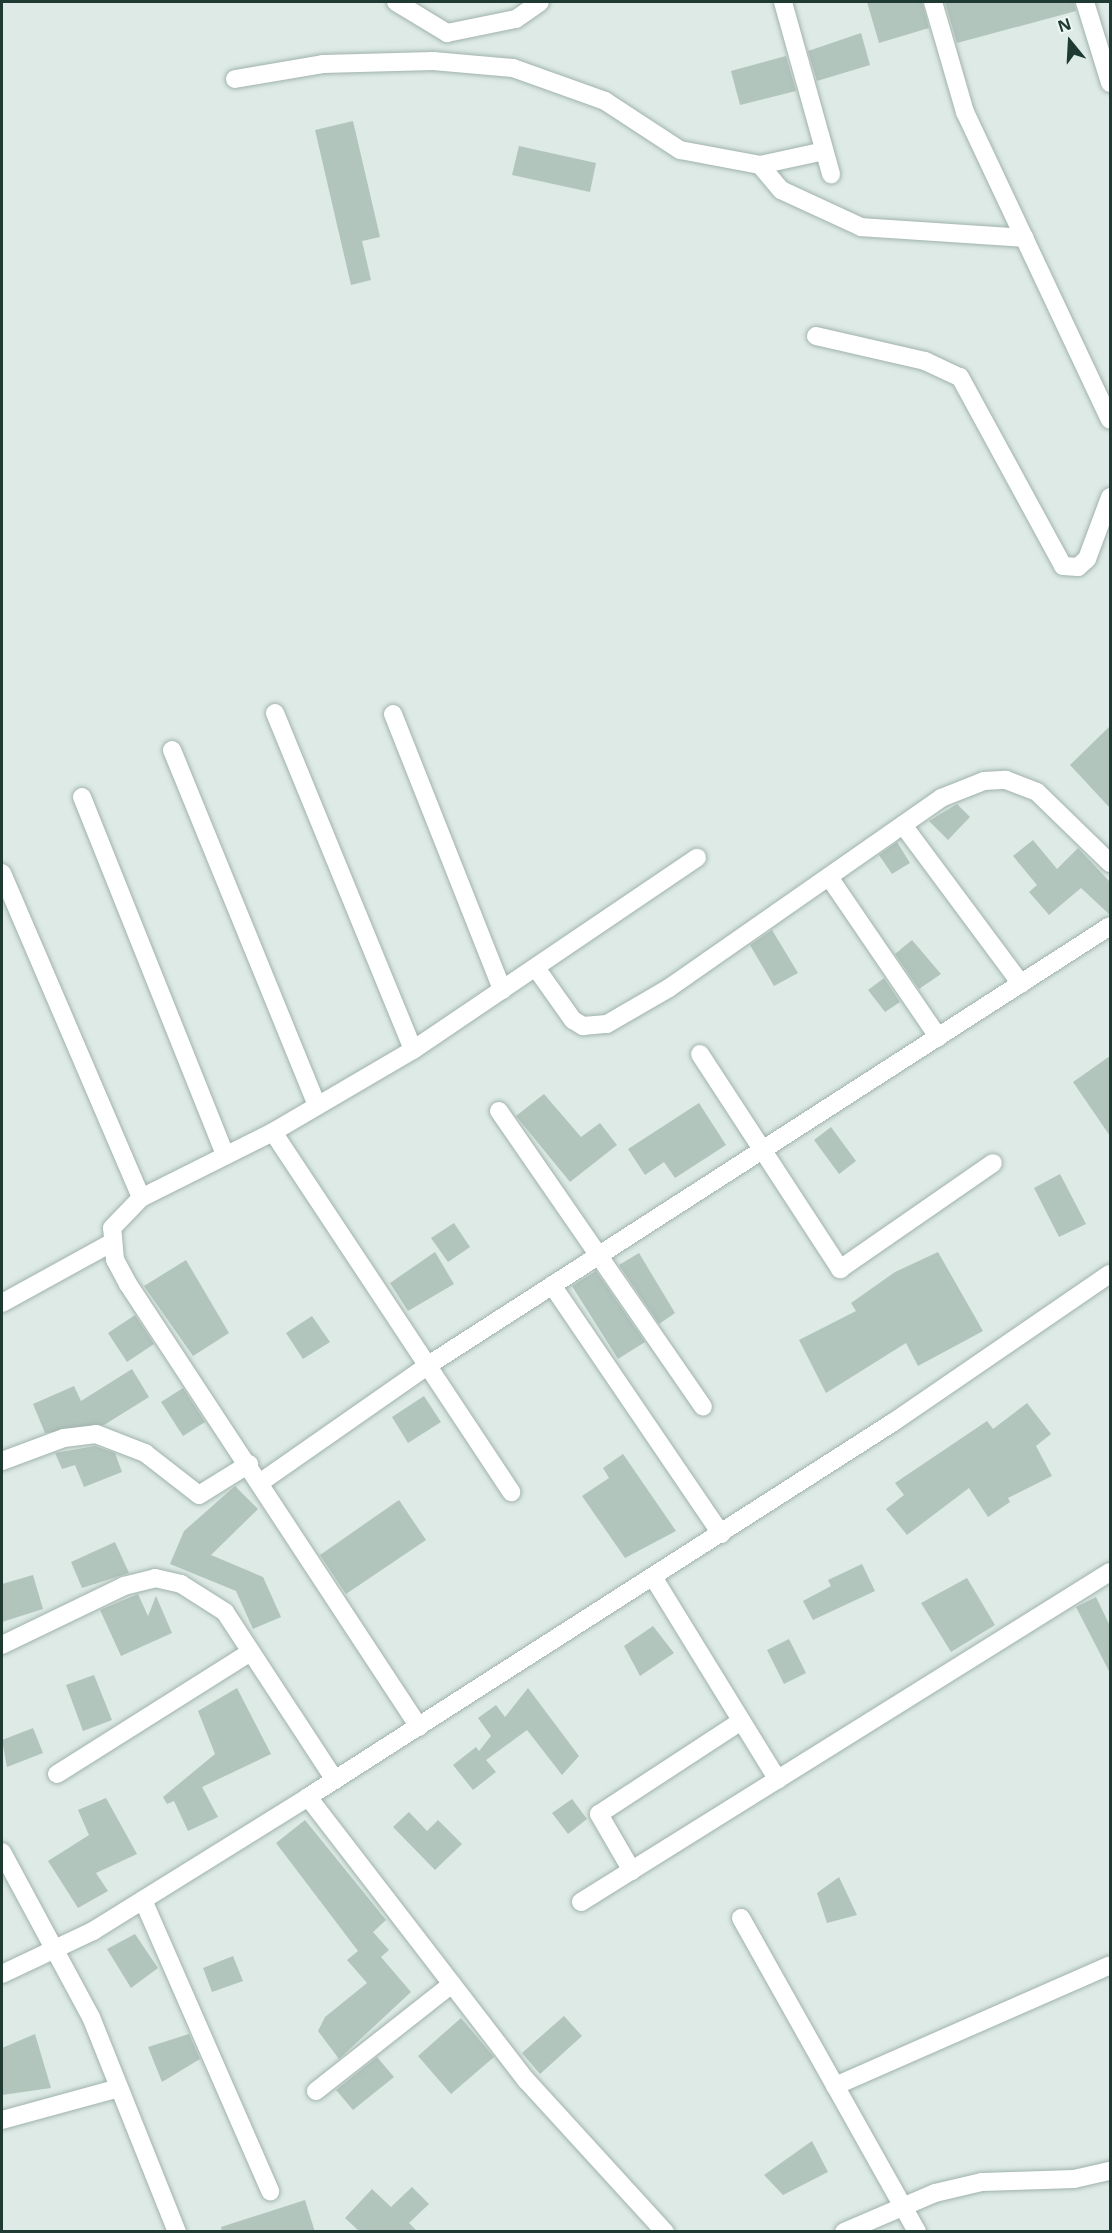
<!DOCTYPE html>
<style>
body{margin:0}
#map{position:relative;width:1112px;height:2233px;overflow:hidden;background:#ddeae5;font-family:"Noto Sans",sans-serif}
div>[style]{position:absolute}
.building>*{inset:0;background:#b2c5bd}
.roads{filter:drop-shadow(0 0 2px #a0b2ac) drop-shadow(0 0 2px #a0b2ac)}
.minor>*{height:18px;margin:-9px;padding:0 9px;transform-origin:9px;border-radius:9px;background:#fff}
span{translate:-50% -50%;white-space:nowrap;text-align:center;line-height:1.15;-webkit-text-stroke:4.5px #edf7f2;paint-order:stroke}
.frame{position:absolute;inset:0;border:3px solid #1e3a33;pointer-events:none}
.north{position:absolute;left:1040px;top:12px;width:60px;height:60px;-webkit-text-stroke:4px #edf7f2;paint-order:stroke;rotate:342deg;font-size:16px;font-weight:700;line-height:24px;text-align:center;color:#1e3a33}
.north::after{content:'';display:block;margin:auto;width:21px;height:27px;background:#1e3a33;clip-path:polygon(50% 0,100% 100%,50% 72%,0 100%)}
</style>
<div id="map">
<div class="building">
<i style="clip-path:polygon(867px 2px,922px 2px,929px 28px,879px 43px)"></i>
<i style="clip-path:polygon(945px 2px,1074px 2px,1076px 11px,957px 43px)"></i>
<i style="clip-path:polygon(861px 33px,870px 65px,817px 81px,808px 51px)"></i>
<i style="clip-path:polygon(786px 56px,796px 91px,740px 105px,731px 71px)"></i>
<i style="clip-path:polygon(353px 121px,380px 237px,362px 241px,371px 280px,351px 285px,315px 130px)"></i>
<i style="clip-path:polygon(519px 146px,596px 163px,590px 192px,512px 175px)"></i>
<i style="clip-path:polygon(1110px 726px,1110px 808px,1070px 765px)"></i>
<i style="clip-path:polygon(957px 804px,970px 817px,948px 840px,929px 821px)"></i>
<i style="clip-path:polygon(1033px 840px,1057px 869px,1078px 848px,1110px 882px,1110px 915px,1081px 888px,1049px 915px,1029px 892px,1037px 885px,1013px 856px)"></i>
<i style="clip-path:polygon(897px 842px,910px 863px,892px 874px,879px 855px)"></i>
<i style="clip-path:polygon(772px 930px,798px 973px,774px 986px,750px 945px)"></i>
<i style="clip-path:polygon(912px 940px,941px 974px,919px 989px,895px 954px)"></i>
<i style="clip-path:polygon(884px 978px,900px 1002px,885px 1012px,868px 990px)"></i>
<i style="clip-path:polygon(1110px 1056px,1110px 1136px,1073px 1082px)"></i>
<i style="clip-path:polygon(544px 1094px,581px 1137px,600px 1123px,617px 1145px,570px 1182px,516px 1116px)"></i>
<i style="clip-path:polygon(699px 1103px,726px 1145px,675px 1178px,664px 1162px,645px 1175px,628px 1149px)"></i>
<i style="clip-path:polygon(831px 1127px,856px 1161px,839px 1174px,814px 1140px)"></i>
<i style="clip-path:polygon(1060px 1174px,1086px 1224px,1059px 1237px,1034px 1188px)"></i>
<i style="clip-path:polygon(454px 1223px,470px 1247px,448px 1262px,431px 1238px)"></i>
<i style="clip-path:polygon(435px 1252px,454px 1284px,408px 1311px,390px 1283px)"></i>
<i style="clip-path:polygon(938px 1252px,983px 1331px,918px 1366px,906px 1343px,826px 1393px,799px 1340px,856px 1311px,851px 1303px,895px 1272px)"></i>
<i style="clip-path:polygon(639px 1253px,675px 1313px,659px 1324px,619px 1265px)"></i>
<i style="clip-path:polygon(186px 1260px,229px 1333px,193px 1356px,144px 1286px)"></i>
<i style="clip-path:polygon(596px 1271px,645px 1342px,618px 1359px,572px 1286px)"></i>
<i style="clip-path:polygon(135px 1315px,154px 1344px,127px 1362px,108px 1333px)"></i>
<i style="clip-path:polygon(312px 1316px,330px 1342px,303px 1359px,286px 1333px)"></i>
<i style="clip-path:polygon(132px 1369px,149px 1397px,104px 1425px,45px 1433px,33px 1404px,74px 1386px,81px 1401px)"></i>
<i style="clip-path:polygon(183px 1388px,205px 1422px,183px 1436px,161px 1402px)"></i>
<i style="clip-path:polygon(424px 1396px,441px 1422px,408px 1443px,392px 1417px)"></i>
<i style="clip-path:polygon(1027px 1403px,1051px 1434px,1036px 1446px,1052px 1476px,1008px 1498px,1010px 1502px,988px 1517px,969px 1488px,907px 1535px,886px 1509px,904px 1495px,895px 1483px,987px 1421px,993px 1429px)"></i>
<i style="clip-path:polygon(95px 1446px,115px 1453px,122px 1472px,84px 1487px,75px 1465px,62px 1469px,55px 1453px)"></i>
<i style="clip-path:polygon(623px 1454px,676px 1531px,625px 1558px,582px 1496px,609px 1478px,603px 1468px)"></i>
<i style="clip-path:polygon(235px 1486px,258px 1509px,211px 1555px,263px 1577px,281px 1617px,253px 1629px,236px 1591px,170px 1564px,184px 1531px)"></i>
<i style="clip-path:polygon(399px 1500px,426px 1540px,346px 1594px,320px 1555px)"></i>
<i style="clip-path:polygon(115px 1542px,129px 1573px,82px 1588px,71px 1562px)"></i>
<i style="clip-path:polygon(862px 1564px,875px 1591px,813px 1620px,803px 1601px,831px 1586px,828px 1580px)"></i>
<i style="clip-path:polygon(33px 1575px,43px 1609px,2px 1622px,2px 1584px)"></i>
<i style="clip-path:polygon(967px 1578px,995px 1625px,951px 1652px,921px 1603px)"></i>
<i style="clip-path:polygon(138px 1594px,148px 1616px,156px 1596px,172px 1633px,121px 1656px,100px 1610px)"></i>
<i style="clip-path:polygon(1096px 1597px,1110px 1626px,1110px 1673px,1076px 1607px)"></i>
<i style="clip-path:polygon(653px 1626px,674px 1653px,640px 1676px,624px 1646px)"></i>
<i style="clip-path:polygon(789px 1639px,806px 1673px,784px 1684px,767px 1650px)"></i>
<i style="clip-path:polygon(94px 1675px,112px 1720px,83px 1731px,66px 1685px)"></i>
<i style="clip-path:polygon(237px 1688px,271px 1754px,202px 1787px,218px 1817px,188px 1831px,174px 1801px,167px 1804px,163px 1797px,215px 1754px,198px 1711px)"></i>
<i style="clip-path:polygon(528px 1688px,579px 1756px,562px 1775px,527px 1730px,486px 1760px,496px 1772px,473px 1790px,453px 1765px,476px 1747px,479px 1751px,491px 1736px,478px 1718px,496px 1705px,505px 1717px)"></i>
<i style="clip-path:polygon(33px 1728px,43px 1753px,7px 1767px,2px 1740px)"></i>
<i style="clip-path:polygon(106px 1798px,137px 1854px,96px 1873px,108px 1891px,78px 1908px,48px 1861px,89px 1835px,78px 1810px)"></i>
<i style="clip-path:polygon(572px 1799px,587px 1819px,568px 1834px,552px 1813px)"></i>
<i style="clip-path:polygon(409px 1812px,427px 1831px,438px 1820px,462px 1844px,435px 1870px,393px 1827px)"></i>
<i style="clip-path:polygon(305px 1820px,386px 1920px,373px 1932px,389px 1950px,381px 1957px,411px 1992px,339px 2059px,318px 2031px,325px 2017px,367px 1983px,347px 1960px,358px 1951px,276px 1843px)"></i>
<i style="clip-path:polygon(839px 1877px,857px 1915px,827px 1923px,817px 1893px)"></i>
<i style="clip-path:polygon(135px 1934px,158px 1968px,131px 1988px,107px 1949px)"></i>
<i style="clip-path:polygon(233px 1956px,243px 1981px,212px 1992px,203px 1968px)"></i>
<i style="clip-path:polygon(564px 2016px,582px 2036px,540px 2074px,522px 2053px)"></i>
<i style="clip-path:polygon(461px 2018px,494px 2057px,451px 2094px,418px 2056px)"></i>
<i style="clip-path:polygon(35px 2034px,51px 2088px,2px 2095px,2px 2048px)"></i>
<i style="clip-path:polygon(189px 2034px,200px 2059px,162px 2082px,148px 2047px)"></i>
<i style="clip-path:polygon(377px 2057px,394px 2077px,353px 2110px,336px 2090px)"></i>
<i style="clip-path:polygon(812px 2141px,828px 2172px,783px 2195px,764px 2175px)"></i>
<i style="clip-path:polygon(412px 2187px,429px 2204px,409px 2223px,418px 2232px,359px 2231px,345px 2218px,372px 2189px,391px 2207px)"></i>
<i style="clip-path:polygon(305px 2200px,315px 2232px,222px 2232px,221px 2227px)"></i>
</div>
<div class="roads">
<div class="minor">
<i style="left:396px;top:2px;width:60px;rotate:31.3deg"></i>
<i style="left:447px;top:33px;width:70px;rotate:-11.5deg"></i>
<i style="left:516px;top:19px;width:29px;rotate:-35deg"></i>
<i style="left:783px;top:2px;width:179px;rotate:74.4deg"></i>
<i style="left:933px;top:2px;width:115px;rotate:73.8deg"></i>
<i style="left:965px;top:112px;width:340px;rotate:64.8deg"></i>
<i style="left:1085px;top:2px;width:85px;rotate:72.8deg"></i>
<i style="left:235px;top:79px;width:89px;rotate:-9.7deg"></i>
<i style="left:323px;top:64px;width:110px;rotate:-1.6deg"></i>
<i style="left:433px;top:61px;width:80px;rotate:5deg"></i>
<i style="left:513px;top:68px;width:98px;rotate:19.7deg"></i>
<i style="left:605px;top:101px;width:90px;rotate:33.2deg"></i>
<i style="left:680px;top:150px;width:81px;rotate:10.6deg"></i>
<i style="left:760px;top:165px;width:66px;rotate:-12.2deg"></i>
<i style="left:760px;top:165px;width:33px;rotate:50deg"></i>
<i style="left:781px;top:190px;width:88px;rotate:24.8deg"></i>
<i style="left:861px;top:227px;width:164px;rotate:3.8deg"></i>
<i style="left:816px;top:336px;width:112px;rotate:12.9deg"></i>
<i style="left:925px;top:361px;width:38px;rotate:25deg"></i>
<i style="left:960px;top:377px;width:215px;rotate:61.4deg"></i>
<i style="left:1063px;top:566px;width:15px;rotate:4deg"></i>
<i style="left:1078px;top:567px;width:12px;rotate:-42deg"></i>
<i style="left:1087px;top:559px;width:66px;rotate:-69.6deg"></i>
<i style="left:275px;top:713px;width:364px;rotate:67.7deg"></i>
<i style="left:393px;top:714px;width:297px;rotate:68.4deg"></i>
<i style="left:172px;top:750px;width:384px;rotate:67.8deg"></i>
<i style="left:82px;top:797px;width:386px;rotate:68.2deg"></i>
<i style="left:903px;top:825px;width:198px;rotate:53.4deg"></i>
<i style="left:2px;top:873px;width:353px;rotate:66.8deg"></i>
<i style="left:829px;top:877px;width:194px;rotate:55.7deg"></i>
<i style="left:536px;top:968px;width:64px;rotate:54.6deg"></i>
<i style="left:573px;top:1020px;width:12px;rotate:31deg"></i>
<i style="left:583px;top:1026px;width:24px;rotate:-5deg"></i>
<i style="left:607px;top:1024px;width:72px;rotate:-30.1deg"></i>
<i style="left:669px;top:988px;width:332px;rotate:-34.9deg"></i>
<i style="left:941px;top:798px;width:46px;rotate:-21.6deg"></i>
<i style="left:984px;top:781px;width:22px;rotate:-3deg"></i>
<i style="left:1006px;top:780px;width:33px;rotate:21deg"></i>
<i style="left:1037px;top:792px;width:102px;rotate:44.2deg"></i>
<i style="left:700px;top:1054px;width:257px;rotate:56.9deg"></i>
<i style="left:840px;top:1269px;width:186px;rotate:-34.7deg"></i>
<i style="left:499px;top:1111px;width:359px;rotate:55.4deg"></i>
<i style="left:273px;top:1132px;width:432px;rotate:56.5deg"></i>
<i style="left:552px;top:1285px;width:301px;rotate:55.8deg"></i>
<i style="left:2px;top:1303px;width:124px;rotate:-28.8deg"></i>
<i style="left:2px;top:1461px;width:66px;rotate:-20.4deg"></i>
<i style="left:64px;top:1438px;width:32px;rotate:-7deg"></i>
<i style="left:96px;top:1434px;width:53px;rotate:21.2deg"></i>
<i style="left:145px;top:1453px;width:68px;rotate:37.9deg"></i>
<i style="left:199px;top:1495px;width:59px;rotate:-31.8deg"></i>
<i style="left:261px;top:1482px;width:203px;rotate:-34.9deg"></i>
<i style="left:427px;top:1366px;width:812px;rotate:-32.79deg"></i>
<i style="left:653px;top:1577px;width:238px;rotate:58.4deg"></i>
<i style="left:2px;top:1645px;width:136px;rotate:-25.8deg"></i>
<i style="left:124px;top:1586px;width:32px;rotate:-14deg"></i>
<i style="left:155px;top:1578px;width:27px;rotate:13deg"></i>
<i style="left:181px;top:1584px;width:52px;rotate:32.5deg"></i>
<i style="left:225px;top:1612px;width:201px;rotate:56.8deg"></i>
<i style="left:419px;top:1727px;width:530px;rotate:-123.3deg"></i>
<i style="left:128px;top:1284px;width:27px;rotate:-118deg"></i>
<i style="left:115px;top:1260px;width:32px;rotate:-95deg"></i>
<i style="left:112px;top:1228px;width:42px;rotate:-46deg"></i>
<i style="left:141px;top:1198px;width:148px;rotate:-26.6deg"></i>
<i style="left:273px;top:1132px;width:162px;rotate:-30.4deg"></i>
<i style="left:413px;top:1050px;width:343px;rotate:-34.1deg"></i>
<i style="left:57px;top:1774px;width:229px;rotate:-32.2deg"></i>
<i style="left:308px;top:1797px;width:359px;rotate:52.4deg"></i>
<i style="left:527px;top:2081px;width:205px;rotate:47.6deg"></i>
<i style="left:2px;top:1852px;width:187px;rotate:61.7deg"></i>
<i style="left:91px;top:2017px;width:232px;rotate:68.2deg"></i>
<i style="left:632px;top:1871px;width:66px;rotate:-120.1deg"></i>
<i style="left:599px;top:1814px;width:170px;rotate:-33.2deg"></i>
<i style="left:143px;top:1900px;width:318px;rotate:66.4deg"></i>
<i style="left:581px;top:1902px;width:623px;rotate:-31.96deg"></i>
<i style="left:741px;top:1918px;width:360px;rotate:60.7deg"></i>
<i style="left:2px;top:1974px;width:101px;rotate:-25.3deg"></i>
<i style="left:93px;top:1931px;width:253px;rotate:-31.9deg"></i>
<i style="left:308px;top:1797px;width:693px;rotate:-32.64deg"></i>
<i style="left:892px;top:1423px;width:264px;rotate:-34.4deg"></i>
<i style="left:835px;top:2086px;width:300px;rotate:-23.7deg"></i>
<i style="left:316px;top:2091px;width:173px;rotate:-38.2deg"></i>
<i style="left:2px;top:2120px;width:121px;rotate:-15.3deg"></i>
<i style="left:844px;top:2232px;width:99px;rotate:-23.2deg"></i>
<i style="left:935px;top:2193px;width:48px;rotate:-13.2deg"></i>
<i style="left:982px;top:2182px;width:92px;rotate:-1.9deg"></i>
<i style="left:1074px;top:2179px;width:37px;rotate:-13deg"></i>
</div>
</div>
<div class="frame"></div>
<div class="north">N</div>
</div>
